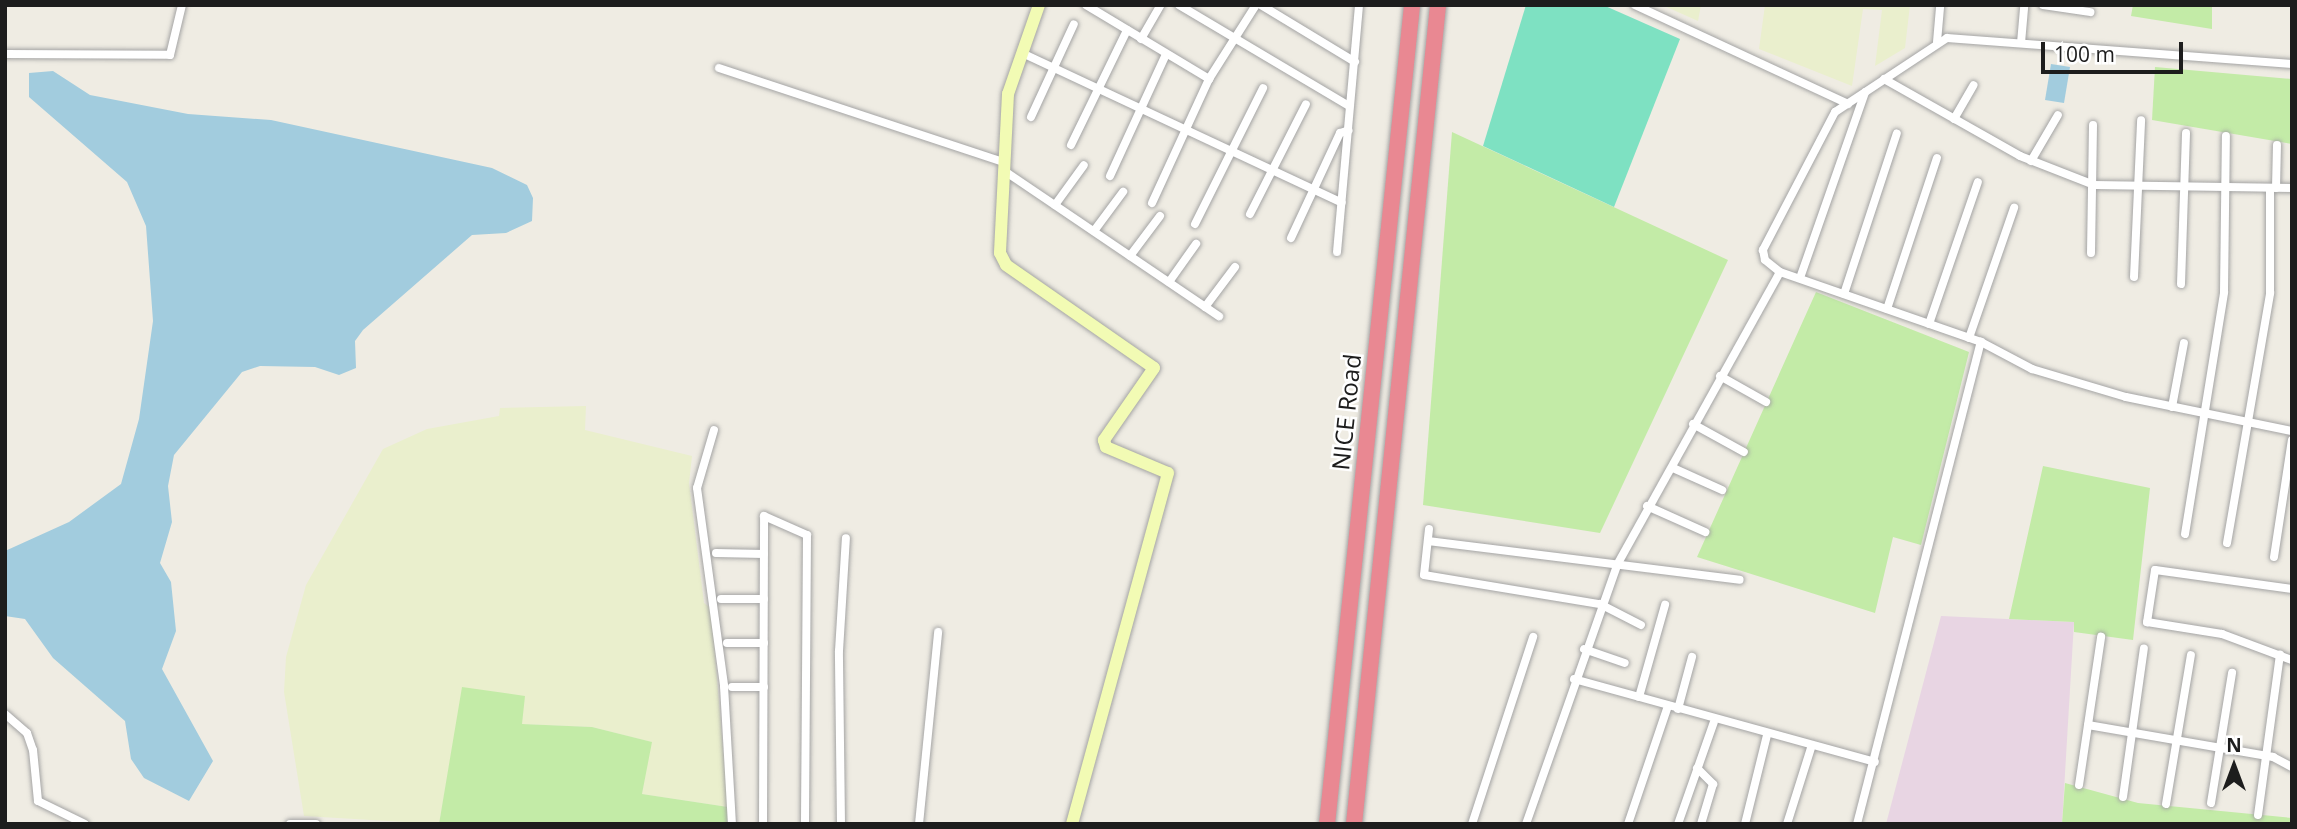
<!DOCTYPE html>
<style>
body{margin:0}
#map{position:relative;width:2297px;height:829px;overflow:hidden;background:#efece3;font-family:"Open Sans",sans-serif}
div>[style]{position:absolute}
.industrial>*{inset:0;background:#e8d5e3}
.farmland>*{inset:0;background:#eaefcd}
.grass>*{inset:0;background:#c3eba7}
.pitch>*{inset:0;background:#7ee1c2}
.water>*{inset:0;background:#a2ccde}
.roads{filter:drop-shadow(0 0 2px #a4a4a4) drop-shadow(0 0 2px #a4a4a4)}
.street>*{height:8px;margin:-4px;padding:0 4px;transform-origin:4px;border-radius:4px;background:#fff}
.secondary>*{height:12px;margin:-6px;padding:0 6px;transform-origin:6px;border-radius:6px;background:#f2fbb4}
.highway>*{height:16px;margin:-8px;padding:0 8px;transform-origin:8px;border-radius:8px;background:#e98892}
span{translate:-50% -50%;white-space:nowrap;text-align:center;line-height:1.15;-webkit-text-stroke:5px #fff;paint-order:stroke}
.street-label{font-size:24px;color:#1d1d1d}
.frame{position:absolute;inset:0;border:7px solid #1d1d1d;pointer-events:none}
.north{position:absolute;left:2199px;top:731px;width:70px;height:70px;-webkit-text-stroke:5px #fff;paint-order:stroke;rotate:0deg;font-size:19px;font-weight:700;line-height:28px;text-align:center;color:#1d1d1d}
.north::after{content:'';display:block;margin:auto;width:24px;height:32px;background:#1d1d1d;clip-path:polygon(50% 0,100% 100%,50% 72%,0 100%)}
.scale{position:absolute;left:2041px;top:42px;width:142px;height:32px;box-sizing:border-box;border:4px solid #1d1d1d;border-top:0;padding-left:9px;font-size:21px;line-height:24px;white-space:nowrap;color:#1d1d1d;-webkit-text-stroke:5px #fff;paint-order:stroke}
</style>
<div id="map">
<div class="industrial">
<i style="clip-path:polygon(1941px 616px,2074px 622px,2062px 824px,1886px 824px)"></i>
</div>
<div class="farmland">
<i style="clip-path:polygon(1662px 5px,1701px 5px,1698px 21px)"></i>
<i style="clip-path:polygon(1765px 5px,1910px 5px,1905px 48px,1875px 66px,1882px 10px,1863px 9px,1852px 86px,1759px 49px)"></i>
<i style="clip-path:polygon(586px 406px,585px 430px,692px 456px,689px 483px,704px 603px,711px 608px,728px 807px,642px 794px,651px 742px,592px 727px,522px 724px,463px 687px,439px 824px,304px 816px,284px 692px,286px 657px,306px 585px,383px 449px,427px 429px,499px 416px,500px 408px)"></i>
</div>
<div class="grass">
<i style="clip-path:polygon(2133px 5px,2212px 5px,2212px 29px,2131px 16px)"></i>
<i style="clip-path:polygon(2155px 67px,2292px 79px,2292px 144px,2152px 120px)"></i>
<i style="clip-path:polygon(1452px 132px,1728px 260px,1600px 533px,1423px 505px)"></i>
<i style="clip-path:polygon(1816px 292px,1969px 352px,1921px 545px,1893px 537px,1875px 613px,1697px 557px)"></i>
<i style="clip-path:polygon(2043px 466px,2150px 488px,2133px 640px,2074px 632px,2074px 622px,2009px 619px)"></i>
<i style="clip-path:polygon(462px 687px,525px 696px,522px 724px,592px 727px,652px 742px,642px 794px,728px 807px,728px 824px,439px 824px)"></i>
<i style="clip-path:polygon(2065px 783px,2138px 803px,2292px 818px,2292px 824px,2062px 824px)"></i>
</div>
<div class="pitch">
<i style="clip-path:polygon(1526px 5px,1603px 5px,1680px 39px,1614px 207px,1483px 146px)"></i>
</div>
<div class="water">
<i style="clip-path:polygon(2051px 64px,2070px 67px,2064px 103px,2045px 100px)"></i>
<i style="clip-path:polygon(53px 71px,90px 95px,188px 114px,271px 120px,492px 168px,527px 185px,533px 198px,532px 221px,506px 233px,472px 235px,363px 330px,355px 341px,356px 368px,339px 375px,315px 367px,260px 366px,242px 372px,174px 455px,168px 486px,172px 522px,160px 563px,171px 582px,176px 631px,162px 669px,213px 761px,189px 801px,144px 778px,131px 759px,125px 721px,53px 658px,25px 619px,5px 616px,5px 551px,69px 522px,121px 484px,139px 419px,153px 321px,146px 226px,127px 182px,29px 97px,29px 73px)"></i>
</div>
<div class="roads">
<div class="street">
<i style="left:1086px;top:5px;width:144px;rotate:31deg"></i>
<i style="left:1179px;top:5px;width:198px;rotate:30.7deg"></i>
<i style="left:1261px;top:5px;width:110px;rotate:31.2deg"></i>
<i style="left:1635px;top:5px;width:235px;rotate:24.9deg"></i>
<i style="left:2043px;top:5px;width:48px;rotate:8.5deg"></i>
<i style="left:1141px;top:39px;width:39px;rotate:-60deg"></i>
<i style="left:1937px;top:42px;width:37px;rotate:-85deg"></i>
<i style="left:2021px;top:43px;width:38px;rotate:-85deg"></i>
<i style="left:1022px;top:53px;width:353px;rotate:25.1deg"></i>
<i style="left:5px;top:54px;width:165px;rotate:0.3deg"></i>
<i style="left:170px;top:55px;width:51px;rotate:-76.5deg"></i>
<i style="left:2292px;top:64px;width:346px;rotate:-175.7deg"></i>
<i style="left:1947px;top:38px;width:134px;rotate:146.5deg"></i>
<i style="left:1835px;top:112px;width:156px;rotate:117.6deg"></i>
<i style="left:1763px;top:250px;width:10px;rotate:79deg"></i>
<i style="left:1765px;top:260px;width:19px;rotate:39deg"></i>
<i style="left:1780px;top:272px;width:213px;rotate:19.2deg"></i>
<i style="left:1981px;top:342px;width:58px;rotate:27.9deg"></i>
<i style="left:2032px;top:369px;width:98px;rotate:16.6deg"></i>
<i style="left:2126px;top:397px;width:169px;rotate:11.6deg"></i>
<i style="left:719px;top:68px;width:297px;rotate:18.3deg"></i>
<i style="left:1884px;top:79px;width:156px;rotate:29.5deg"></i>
<i style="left:2020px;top:156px;width:79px;rotate:21.4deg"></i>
<i style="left:2094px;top:185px;width:198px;rotate:0.9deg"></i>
<i style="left:1031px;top:117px;width:102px;rotate:-65.2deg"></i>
<i style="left:1954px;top:119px;width:39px;rotate:-60deg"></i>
<i style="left:1071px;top:145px;width:128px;rotate:-64deg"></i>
<i style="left:2031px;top:161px;width:53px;rotate:-59.6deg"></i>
<i style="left:1003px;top:170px;width:261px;rotate:34.1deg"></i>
<i style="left:1110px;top:176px;width:134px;rotate:-65.3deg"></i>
<i style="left:2276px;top:188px;width:43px;rotate:-88.7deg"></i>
<i style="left:1152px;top:203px;width:136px;rotate:-65.3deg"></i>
<i style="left:1209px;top:79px;width:88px;rotate:-57.6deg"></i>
<i style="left:1055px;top:205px;width:49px;rotate:-54.1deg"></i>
<i style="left:1250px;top:214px;width:123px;rotate:-63deg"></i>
<i style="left:1195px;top:224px;width:152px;rotate:-63.4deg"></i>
<i style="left:1094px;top:231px;width:49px;rotate:-53.4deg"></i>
<i style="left:1291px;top:238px;width:116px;rotate:-65deg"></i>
<i style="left:1340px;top:133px;width:9px;rotate:-18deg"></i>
<i style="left:1337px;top:252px;width:248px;rotate:-84.9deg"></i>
<i style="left:2091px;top:253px;width:128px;rotate:-89.1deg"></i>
<i style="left:1130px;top:256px;width:50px;rotate:-53.1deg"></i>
<i style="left:2134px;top:277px;width:157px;rotate:-87.4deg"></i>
<i style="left:1800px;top:278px;width:197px;rotate:-70.7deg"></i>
<i style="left:1169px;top:282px;width:47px;rotate:-54.6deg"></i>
<i style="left:2181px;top:284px;width:151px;rotate:-88.1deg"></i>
<i style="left:1844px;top:294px;width:169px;rotate:-71.8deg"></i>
<i style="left:1205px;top:307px;width:50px;rotate:-53.1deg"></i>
<i style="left:1887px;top:309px;width:159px;rotate:-71.7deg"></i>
<i style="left:1929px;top:324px;width:150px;rotate:-71deg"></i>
<i style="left:1969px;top:338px;width:138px;rotate:-70.9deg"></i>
<i style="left:1720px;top:376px;width:53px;rotate:29.5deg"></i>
<i style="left:2172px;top:407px;width:65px;rotate:-79.4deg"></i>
<i style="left:1693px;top:424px;width:58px;rotate:28.8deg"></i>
<i style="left:714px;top:430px;width:60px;rotate:106.3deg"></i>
<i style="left:697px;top:488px;width:200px;rotate:82.2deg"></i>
<i style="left:724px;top:686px;width:138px;rotate:86.7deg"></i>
<i style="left:1673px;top:468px;width:54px;rotate:24.2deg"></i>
<i style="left:1647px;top:506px;width:64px;rotate:24.1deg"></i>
<i style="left:1429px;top:529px;width:46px;rotate:96.2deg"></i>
<i style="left:1424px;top:575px;width:178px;rotate:9.4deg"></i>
<i style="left:1600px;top:604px;width:46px;rotate:27.1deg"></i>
<i style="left:2185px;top:534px;width:245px;rotate:-80.8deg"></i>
<i style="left:2224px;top:292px;width:156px;rotate:-89.3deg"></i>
<i style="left:1428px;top:541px;width:314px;rotate:7.1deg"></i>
<i style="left:2227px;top:543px;width:254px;rotate:-80.2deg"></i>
<i style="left:2270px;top:293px;width:105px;rotate:-90deg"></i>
<i style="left:716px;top:553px;width:48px;rotate:1.2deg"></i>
<i style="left:2274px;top:557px;width:118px;rotate:-81.3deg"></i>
<i style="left:2292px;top:589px;width:138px;rotate:-172.1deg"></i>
<i style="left:2155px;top:570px;width:53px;rotate:98.7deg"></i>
<i style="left:2147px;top:622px;width:76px;rotate:9.1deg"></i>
<i style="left:2222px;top:634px;width:75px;rotate:20.4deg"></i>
<i style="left:721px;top:599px;width:43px"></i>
<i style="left:727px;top:643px;width:37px"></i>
<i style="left:1584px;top:649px;width:43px;rotate:18.9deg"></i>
<i style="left:1574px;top:679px;width:312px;rotate:15.4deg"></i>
<i style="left:732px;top:687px;width:32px"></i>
<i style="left:1639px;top:697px;width:96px;rotate:-74.2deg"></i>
<i style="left:1678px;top:709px;width:54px;rotate:-74.9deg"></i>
<i style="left:5px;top:714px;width:29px;rotate:41deg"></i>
<i style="left:27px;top:733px;width:18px;rotate:71deg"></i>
<i style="left:33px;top:750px;width:51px;rotate:84.4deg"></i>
<i style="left:38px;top:801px;width:52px;rotate:26.1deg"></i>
<i style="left:2088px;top:725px;width:188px;rotate:9.8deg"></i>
<i style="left:2273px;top:757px;width:21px;rotate:28deg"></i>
<i style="left:1697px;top:768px;width:23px;rotate:45deg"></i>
<i style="left:1713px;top:784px;width:42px;rotate:106.7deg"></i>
<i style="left:2079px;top:785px;width:150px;rotate:-81.5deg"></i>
<i style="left:2123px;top:797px;width:150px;rotate:-82deg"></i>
<i style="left:2211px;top:803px;width:132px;rotate:-80.8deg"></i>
<i style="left:2166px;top:804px;width:151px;rotate:-80.5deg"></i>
<i style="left:2258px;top:815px;width:162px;rotate:-82.2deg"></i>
<i style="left:290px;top:824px;width:26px"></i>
<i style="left:763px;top:824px;width:308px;rotate:-89.8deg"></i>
<i style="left:764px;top:516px;width:47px;rotate:23.8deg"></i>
<i style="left:807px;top:535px;width:289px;rotate:90.4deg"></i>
<i style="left:841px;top:824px;width:173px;rotate:-90.7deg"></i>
<i style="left:839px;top:651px;width:113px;rotate:-86.5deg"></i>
<i style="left:919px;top:824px;width:193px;rotate:-84.3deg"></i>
<i style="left:1472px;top:824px;width:197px;rotate:-71.9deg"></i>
<i style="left:1526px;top:824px;width:275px;rotate:-70.6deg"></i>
<i style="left:1617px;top:565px;width:335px;rotate:-60.9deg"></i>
<i style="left:1628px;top:824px;width:125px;rotate:-71.3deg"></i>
<i style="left:1678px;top:824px;width:108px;rotate:-70.6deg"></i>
<i style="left:1745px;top:824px;width:92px;rotate:-76.1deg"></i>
<i style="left:1787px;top:824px;width:80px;rotate:-72.5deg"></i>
<i style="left:1857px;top:824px;width:498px;rotate:-75.6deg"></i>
</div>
<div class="secondary">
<i style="left:1039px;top:5px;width:94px;rotate:109.2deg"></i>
<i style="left:1008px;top:94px;width:159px;rotate:92.9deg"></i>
<i style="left:1000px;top:253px;width:13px;rotate:63deg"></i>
<i style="left:1006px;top:265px;width:180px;rotate:34.8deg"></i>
<i style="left:1154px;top:368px;width:88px;rotate:124.8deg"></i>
<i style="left:1104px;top:440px;width:7px;rotate:74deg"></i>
<i style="left:1106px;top:447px;width:67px;rotate:22.8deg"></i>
<i style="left:1168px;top:473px;width:364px;rotate:105.3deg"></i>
</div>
<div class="highway">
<i style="left:1327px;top:824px;width:823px;rotate:-84.07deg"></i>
<i style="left:1354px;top:824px;width:823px;rotate:-84.14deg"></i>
</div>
</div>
<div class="street-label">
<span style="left:1346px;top:412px;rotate:-84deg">NICE Road</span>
</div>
<div class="frame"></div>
<div class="north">N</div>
<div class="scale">100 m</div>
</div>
